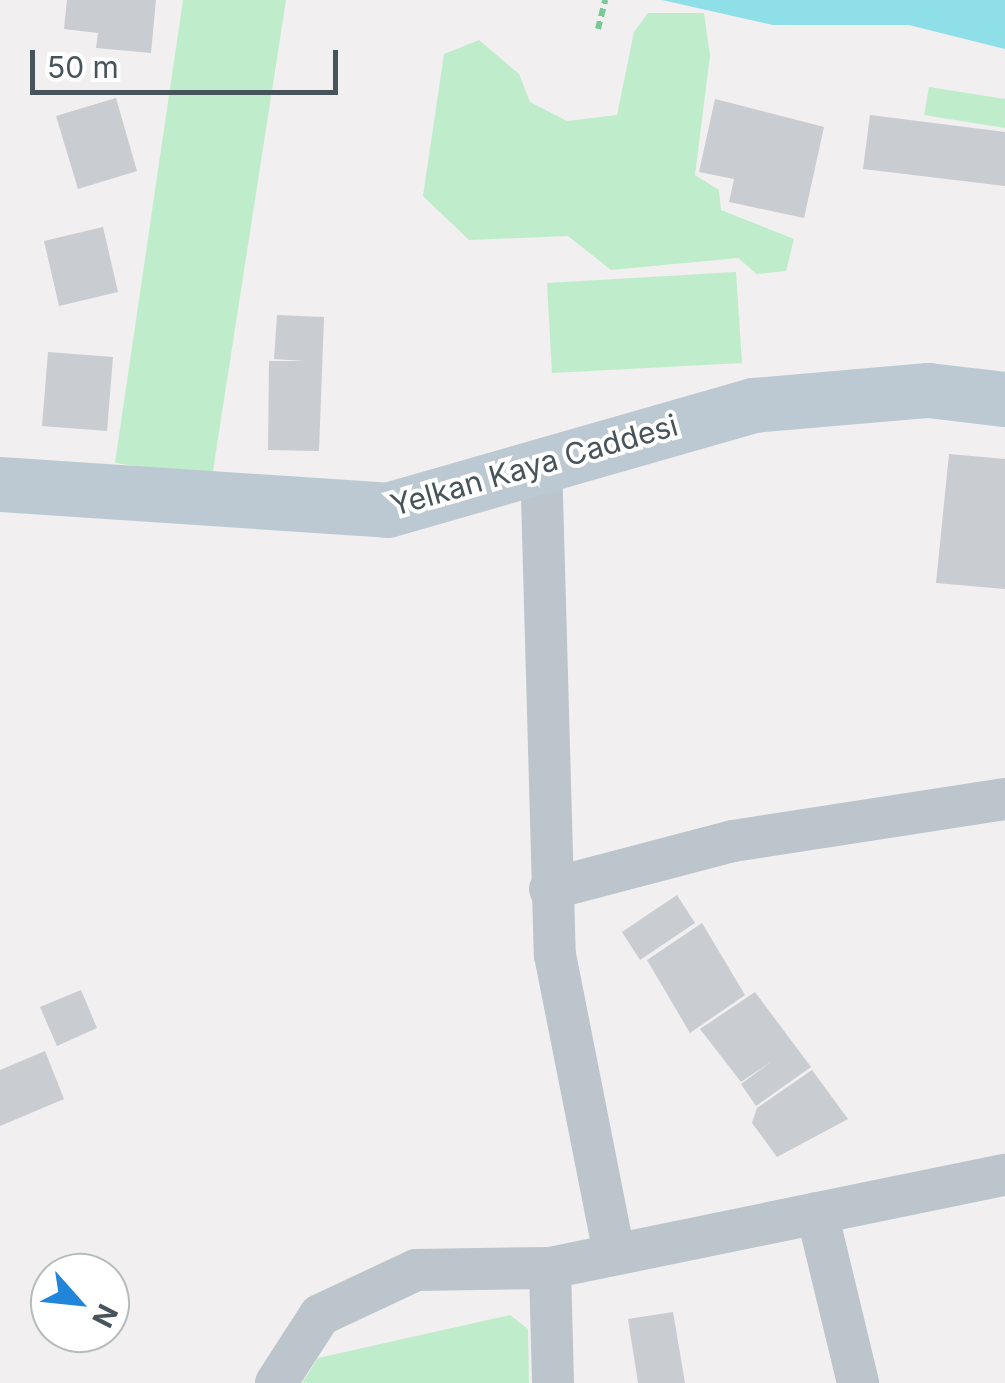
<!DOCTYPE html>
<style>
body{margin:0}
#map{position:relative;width:1005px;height:1383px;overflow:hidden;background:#f1efef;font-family:Inter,sans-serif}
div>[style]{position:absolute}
.green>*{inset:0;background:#bfedcc}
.water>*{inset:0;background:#8edfe8}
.building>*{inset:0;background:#c9ccd1}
.path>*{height:6px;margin-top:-3px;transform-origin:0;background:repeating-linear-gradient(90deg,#79c999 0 8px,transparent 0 13px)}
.street>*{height:42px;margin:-21px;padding:0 21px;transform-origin:21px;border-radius:21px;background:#bbc5cb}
.secondary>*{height:55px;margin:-27.5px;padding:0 27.5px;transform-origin:27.5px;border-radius:27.5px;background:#bdc9d2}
span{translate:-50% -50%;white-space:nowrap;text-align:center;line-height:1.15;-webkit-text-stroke:8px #fff;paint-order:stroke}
.street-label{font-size:30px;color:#48545b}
.north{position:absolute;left:30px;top:1253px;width:100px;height:100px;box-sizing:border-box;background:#fff;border:2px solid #b6bbbd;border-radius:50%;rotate:117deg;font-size:28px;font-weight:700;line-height:40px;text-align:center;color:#48545b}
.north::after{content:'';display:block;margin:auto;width:35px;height:45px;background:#2185d9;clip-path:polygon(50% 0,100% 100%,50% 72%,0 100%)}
.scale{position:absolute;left:30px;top:50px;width:308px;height:45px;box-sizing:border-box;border:5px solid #48545b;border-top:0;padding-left:12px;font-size:30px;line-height:35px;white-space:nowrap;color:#48545b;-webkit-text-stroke:8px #fff;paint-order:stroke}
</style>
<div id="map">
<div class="green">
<i style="clip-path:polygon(183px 0,286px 0,212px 477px,115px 463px)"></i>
<i style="clip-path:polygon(648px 13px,704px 13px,710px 56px,695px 175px,719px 190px,721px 210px,794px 239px,786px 271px,757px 274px,738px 258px,611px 270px,568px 236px,469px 240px,423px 196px,444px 54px,479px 40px,519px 74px,530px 102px,567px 121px,617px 115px,634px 32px)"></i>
<i style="clip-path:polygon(929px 87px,1005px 99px,1005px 128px,924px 115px)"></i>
<i style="clip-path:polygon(736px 272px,742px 363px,552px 373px,547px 283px)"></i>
<i style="clip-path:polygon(510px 1315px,528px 1329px,529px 1383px,302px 1383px,318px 1358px)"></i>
</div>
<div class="water">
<i style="clip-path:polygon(662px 0,1005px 0,1005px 49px,909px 25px,773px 25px)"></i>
</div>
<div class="building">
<i style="clip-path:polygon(67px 0,156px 0,151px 53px,96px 48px,98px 33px,64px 29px)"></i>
<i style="clip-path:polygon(116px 98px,137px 171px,78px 189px,56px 116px)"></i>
<i style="clip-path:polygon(715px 99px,824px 127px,804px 218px,729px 202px,734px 179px,699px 172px)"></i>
<i style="clip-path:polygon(870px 115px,1005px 132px,1005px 186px,863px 169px)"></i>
<i style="clip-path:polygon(103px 227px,118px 292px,59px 306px,44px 241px)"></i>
<i style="clip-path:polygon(277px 315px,324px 317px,319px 451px,268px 450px,269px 361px,305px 361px,274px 359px)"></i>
<i style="clip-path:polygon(48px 352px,113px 357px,107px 431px,42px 426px)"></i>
<i style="clip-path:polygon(949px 454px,1005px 459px,1005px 589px,936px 583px)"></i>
<i style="clip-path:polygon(677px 895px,695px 923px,640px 960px,622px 932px)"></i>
<i style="clip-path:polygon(702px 923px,745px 995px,690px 1033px,647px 960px)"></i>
<i style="clip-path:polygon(81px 990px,97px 1028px,57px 1046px,40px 1007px)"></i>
<i style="clip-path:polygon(755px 992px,811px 1067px,756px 1106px,741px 1084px,772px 1061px,741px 1082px,700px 1029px)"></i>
<i style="clip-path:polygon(45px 1051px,64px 1099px,0 1126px,0 1070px)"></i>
<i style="clip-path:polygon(812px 1070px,848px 1119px,777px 1157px,752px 1123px,757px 1108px)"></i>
<i style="clip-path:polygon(673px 1312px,685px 1383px,638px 1383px,628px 1319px)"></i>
</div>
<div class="path">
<i style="left:598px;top:29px;width:30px;rotate:-76deg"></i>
</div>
<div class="street">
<i style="left:541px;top:461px;width:494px;rotate:88.4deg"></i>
<i style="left:555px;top:955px;width:304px;rotate:78.8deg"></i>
<i style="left:550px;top:889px;width:189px;rotate:-14.7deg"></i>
<i style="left:733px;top:841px;width:275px;rotate:-8.8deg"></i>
<i style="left:817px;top:1213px;width:175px;rotate:76.4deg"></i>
<i style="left:550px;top:1268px;width:115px;rotate:88.5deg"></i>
<i style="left:276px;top:1383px;width:81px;rotate:-57.1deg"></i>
<i style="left:320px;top:1315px;width:106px;rotate:-25.1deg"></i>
<i style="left:416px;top:1270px;width:134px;rotate:-0.9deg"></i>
<i style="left:550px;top:1268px;width:464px;rotate:-11.6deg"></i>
</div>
<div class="secondary">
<i style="left:0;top:484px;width:388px;rotate:3.8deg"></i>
<i style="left:387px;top:510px;width:381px;rotate:-16deg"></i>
<i style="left:753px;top:405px;width:176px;rotate:-4.9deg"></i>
<i style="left:928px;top:390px;width:78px;rotate:6.7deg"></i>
</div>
<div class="street-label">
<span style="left:534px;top:465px;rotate:-16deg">Yelkan Kaya Caddesi</span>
</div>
<div class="north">N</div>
<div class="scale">50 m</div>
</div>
